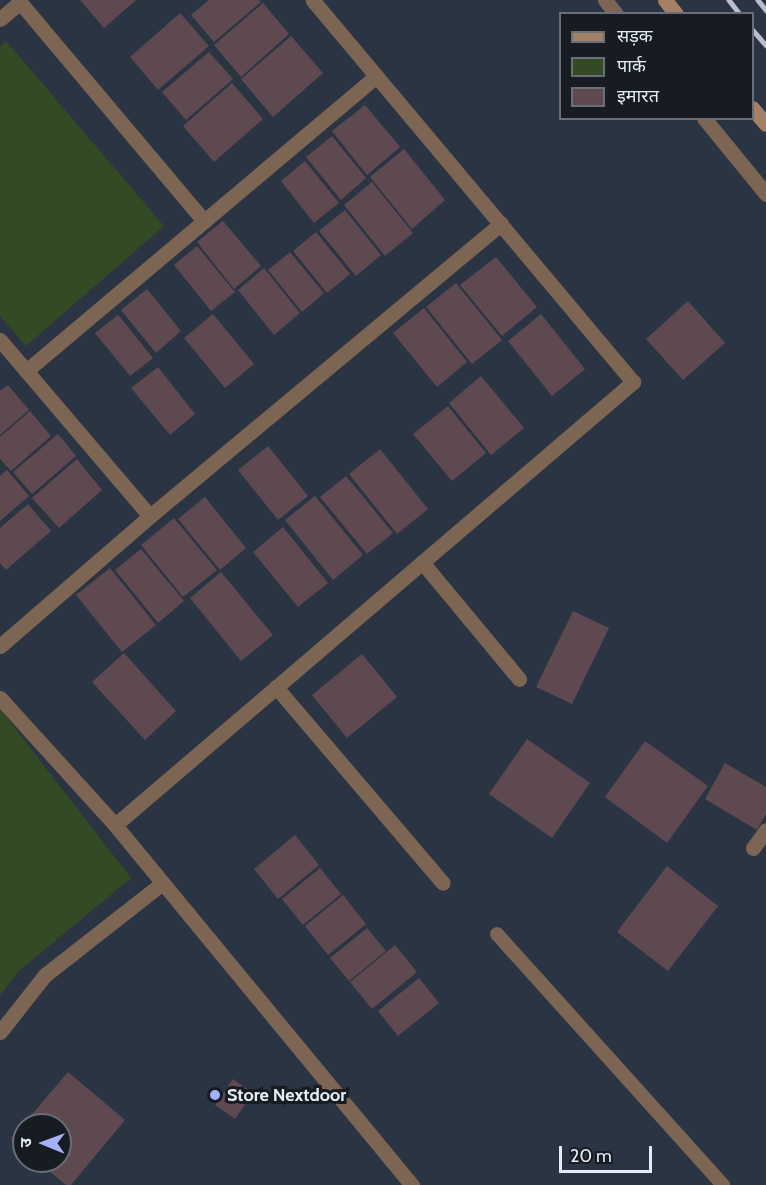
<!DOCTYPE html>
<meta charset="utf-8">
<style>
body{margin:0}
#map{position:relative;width:766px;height:1185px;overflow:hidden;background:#2b3443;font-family:Cabin,"Noto Sans Devanagari",sans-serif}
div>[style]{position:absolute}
.green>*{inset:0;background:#334b25}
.building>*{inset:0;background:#5e4951}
.service>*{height:14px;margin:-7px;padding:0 7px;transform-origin:7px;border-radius:7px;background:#7d6554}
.minor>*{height:15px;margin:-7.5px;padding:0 7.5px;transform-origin:7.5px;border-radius:7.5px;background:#7d6554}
.secondary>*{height:15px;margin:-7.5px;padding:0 7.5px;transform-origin:7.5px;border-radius:7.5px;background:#a58065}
.rail>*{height:4.5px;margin:-2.25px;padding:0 2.25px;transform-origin:2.25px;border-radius:2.25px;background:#b9c0cb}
.dots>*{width:16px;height:16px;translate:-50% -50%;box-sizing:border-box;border:3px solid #171b22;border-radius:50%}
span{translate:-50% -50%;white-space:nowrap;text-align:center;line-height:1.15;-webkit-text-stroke:6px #171b22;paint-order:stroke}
.poi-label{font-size:18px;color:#e6ecf6;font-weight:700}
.left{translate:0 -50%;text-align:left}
.legend{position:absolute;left:559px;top:12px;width:195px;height:108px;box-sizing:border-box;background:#171b22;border:2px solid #6a6f77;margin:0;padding:8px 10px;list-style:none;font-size:18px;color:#e6ecf6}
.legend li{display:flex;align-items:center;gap:12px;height:30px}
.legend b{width:30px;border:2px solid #6a6f77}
.north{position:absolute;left:12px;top:1113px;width:60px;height:60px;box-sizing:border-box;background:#171b22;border:2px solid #6a6f77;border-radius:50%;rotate:271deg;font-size:16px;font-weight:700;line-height:24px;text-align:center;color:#e6ecf6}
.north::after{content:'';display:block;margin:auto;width:21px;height:27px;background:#a5b1fc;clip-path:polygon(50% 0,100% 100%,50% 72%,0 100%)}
.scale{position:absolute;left:559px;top:1146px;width:93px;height:27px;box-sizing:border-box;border:3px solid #e6ecf6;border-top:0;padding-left:8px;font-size:18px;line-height:21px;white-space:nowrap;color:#e6ecf6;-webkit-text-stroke:4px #171b22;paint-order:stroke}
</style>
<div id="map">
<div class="green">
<i style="clip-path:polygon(6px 41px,164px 226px,26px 346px,0 316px,0 47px)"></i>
<i style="clip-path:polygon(0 709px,131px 878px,20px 970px,0 995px)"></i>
</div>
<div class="building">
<i style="clip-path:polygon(80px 0,136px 0,104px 28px)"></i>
<i style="clip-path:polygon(209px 0,259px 0,261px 2px,214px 42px,191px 15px)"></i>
<i style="clip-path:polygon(263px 3px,289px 34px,241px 77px,214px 45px)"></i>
<i style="clip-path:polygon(180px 13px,209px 46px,158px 90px,130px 57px)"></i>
<i style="clip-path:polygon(291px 36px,323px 73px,273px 117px,241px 79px)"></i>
<i style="clip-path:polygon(209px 52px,233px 79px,186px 120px,162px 92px)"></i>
<i style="clip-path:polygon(232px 83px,263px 119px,214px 162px,183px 126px)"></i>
<i style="clip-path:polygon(365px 105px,400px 147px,367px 175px,332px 131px)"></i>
<i style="clip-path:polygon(332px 136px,366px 178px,341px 200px,306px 157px)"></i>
<i style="clip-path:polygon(404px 149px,445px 200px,412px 229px,370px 177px)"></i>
<i style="clip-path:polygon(305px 161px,339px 203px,314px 223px,281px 181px)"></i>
<i style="clip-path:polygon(372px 182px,413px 233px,385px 256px,344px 205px)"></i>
<i style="clip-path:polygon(345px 210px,381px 255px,356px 276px,319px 231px)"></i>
<i style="clip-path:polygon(223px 221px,261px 266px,234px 289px,197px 242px)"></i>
<i style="clip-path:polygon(316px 232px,350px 274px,327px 293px,293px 251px)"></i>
<i style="clip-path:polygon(197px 246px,235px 292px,211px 311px,174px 265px)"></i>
<i style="clip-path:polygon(290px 252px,324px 293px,302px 312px,268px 270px)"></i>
<i style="clip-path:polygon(496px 257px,537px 307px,502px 336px,460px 285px)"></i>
<i style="clip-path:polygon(264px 268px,300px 313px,274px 335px,238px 290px)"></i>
<i style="clip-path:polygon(456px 283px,502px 340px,472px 364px,426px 307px)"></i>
<i style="clip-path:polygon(147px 289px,181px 331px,156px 353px,121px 310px)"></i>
<i style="clip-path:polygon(688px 301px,725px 343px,683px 380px,646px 339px)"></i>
<i style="clip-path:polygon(424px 308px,467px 362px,437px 387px,393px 333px)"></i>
<i style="clip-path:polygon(213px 314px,254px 364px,225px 388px,184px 338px)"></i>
<i style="clip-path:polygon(541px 314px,585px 369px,552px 396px,508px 341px)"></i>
<i style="clip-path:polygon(118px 315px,153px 358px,130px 376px,95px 333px)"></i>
<i style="clip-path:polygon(158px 367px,195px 414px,170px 435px,131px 388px)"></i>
<i style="clip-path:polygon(481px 376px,524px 428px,491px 455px,449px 403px)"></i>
<i style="clip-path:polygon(8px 385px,29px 410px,0 435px,0 391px)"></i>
<i style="clip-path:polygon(448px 406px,486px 453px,452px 481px,413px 434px)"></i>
<i style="clip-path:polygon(30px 411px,51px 436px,11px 471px,0 459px,0 437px)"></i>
<i style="clip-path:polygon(58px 434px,76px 456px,32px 494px,13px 472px)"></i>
<i style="clip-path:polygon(268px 446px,308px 496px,278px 520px,238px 470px)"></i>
<i style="clip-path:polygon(380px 449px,428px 509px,397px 534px,349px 474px)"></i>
<i style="clip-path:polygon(77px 459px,102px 490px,59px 528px,32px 498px)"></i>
<i style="clip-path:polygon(7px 470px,29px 496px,0 521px,0 476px)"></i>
<i style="clip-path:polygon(346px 476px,393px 533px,367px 554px,320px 497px)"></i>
<i style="clip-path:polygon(315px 496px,363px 555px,333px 580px,285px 520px)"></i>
<i style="clip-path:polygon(205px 497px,246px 548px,220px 570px,178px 519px)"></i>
<i style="clip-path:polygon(28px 504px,51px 531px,6px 570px,0 563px,0 528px)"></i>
<i style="clip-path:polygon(174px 518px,217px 570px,183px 597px,141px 545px)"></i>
<i style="clip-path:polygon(283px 527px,328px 583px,298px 607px,253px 552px)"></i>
<i style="clip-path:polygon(141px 549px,184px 601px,158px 623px,115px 570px)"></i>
<i style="clip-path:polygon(110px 568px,156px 625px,122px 652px,76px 595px)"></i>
<i style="clip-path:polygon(221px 572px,273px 635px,241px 661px,190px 598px)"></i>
<i style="clip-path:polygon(573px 611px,609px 628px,572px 704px,536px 687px)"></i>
<i style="clip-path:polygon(124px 653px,176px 711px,145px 740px,92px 682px)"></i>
<i style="clip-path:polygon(362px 654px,397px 697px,347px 738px,312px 695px)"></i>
<i style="clip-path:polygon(527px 739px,590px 783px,552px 838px,489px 794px)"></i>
<i style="clip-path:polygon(645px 741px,708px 786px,667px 843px,605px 797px)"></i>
<i style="clip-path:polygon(725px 763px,766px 787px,766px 814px,757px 830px,705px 799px)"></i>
<i style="clip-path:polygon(295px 835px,319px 865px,278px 899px,254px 869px)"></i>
<i style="clip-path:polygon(667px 866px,718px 906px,668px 971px,617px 932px)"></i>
<i style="clip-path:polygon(320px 868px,341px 894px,303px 925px,282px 899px)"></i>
<i style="clip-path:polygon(343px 895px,366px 924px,328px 955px,305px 926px)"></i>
<i style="clip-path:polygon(367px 928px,386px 951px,349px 981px,330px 958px)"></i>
<i style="clip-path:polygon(395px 945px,417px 972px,372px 1009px,350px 982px)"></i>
<i style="clip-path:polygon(419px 978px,439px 1003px,398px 1036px,378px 1011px)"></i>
<i style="clip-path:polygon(68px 1072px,125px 1120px,71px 1185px,66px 1185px,37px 1161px,60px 1161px,60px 1125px,24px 1125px,24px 1150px,11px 1139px)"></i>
<i style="clip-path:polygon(233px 1079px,253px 1093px,235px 1119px,215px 1105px)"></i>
</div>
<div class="service">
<i style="left:497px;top:934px;width:338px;rotate:48deg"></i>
</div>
<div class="minor">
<i style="left:18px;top:0;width:289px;rotate:49.9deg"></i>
<i style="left:605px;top:0;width:18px;rotate:52deg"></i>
<i style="left:0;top:19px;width:26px;rotate:-40deg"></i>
<i style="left:704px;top:118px;width:98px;rotate:50.8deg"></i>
<i style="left:0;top:340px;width:231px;rotate:49.6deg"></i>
<i style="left:26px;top:371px;width:458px;rotate:-40.1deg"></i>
<i style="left:422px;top:562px;width:152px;rotate:50.3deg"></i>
<i style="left:0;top:646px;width:198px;rotate:-40.9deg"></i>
<i style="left:150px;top:516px;width:457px;rotate:-39.8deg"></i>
<i style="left:276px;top:687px;width:257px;rotate:49.6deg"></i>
<i style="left:0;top:698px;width:171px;rotate:47.8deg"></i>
<i style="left:115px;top:825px;width:467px;rotate:50.5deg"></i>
<i style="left:115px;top:825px;width:682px;rotate:-40.54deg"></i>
<i style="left:633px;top:382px;width:498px;rotate:-130deg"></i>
<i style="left:753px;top:848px;width:22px;rotate:-54deg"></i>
<i style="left:0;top:1032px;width:73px;rotate:-51.7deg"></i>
<i style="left:45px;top:975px;width:147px;rotate:-38.1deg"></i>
</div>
<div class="secondary">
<i style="left:665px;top:0;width:18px;rotate:52deg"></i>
<i style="left:752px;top:108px;width:21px;rotate:49deg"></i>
</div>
<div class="rail">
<i style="left:729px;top:0;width:18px;rotate:52deg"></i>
<i style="left:758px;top:0;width:13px;rotate:51deg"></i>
<i style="left:752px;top:29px;width:21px;rotate:49deg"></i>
</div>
<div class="dots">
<i style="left:215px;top:1095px;background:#a5b1fc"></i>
</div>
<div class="poi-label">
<span class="left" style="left:227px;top:1095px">Store Nextdoor</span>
</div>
<ul class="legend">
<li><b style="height:8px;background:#a58065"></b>सड़क</li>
<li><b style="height:16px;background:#334b25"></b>पार्क</li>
<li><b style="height:16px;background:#5e4951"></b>इमारत</li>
</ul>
<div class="north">उ</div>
<div class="scale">20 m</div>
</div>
